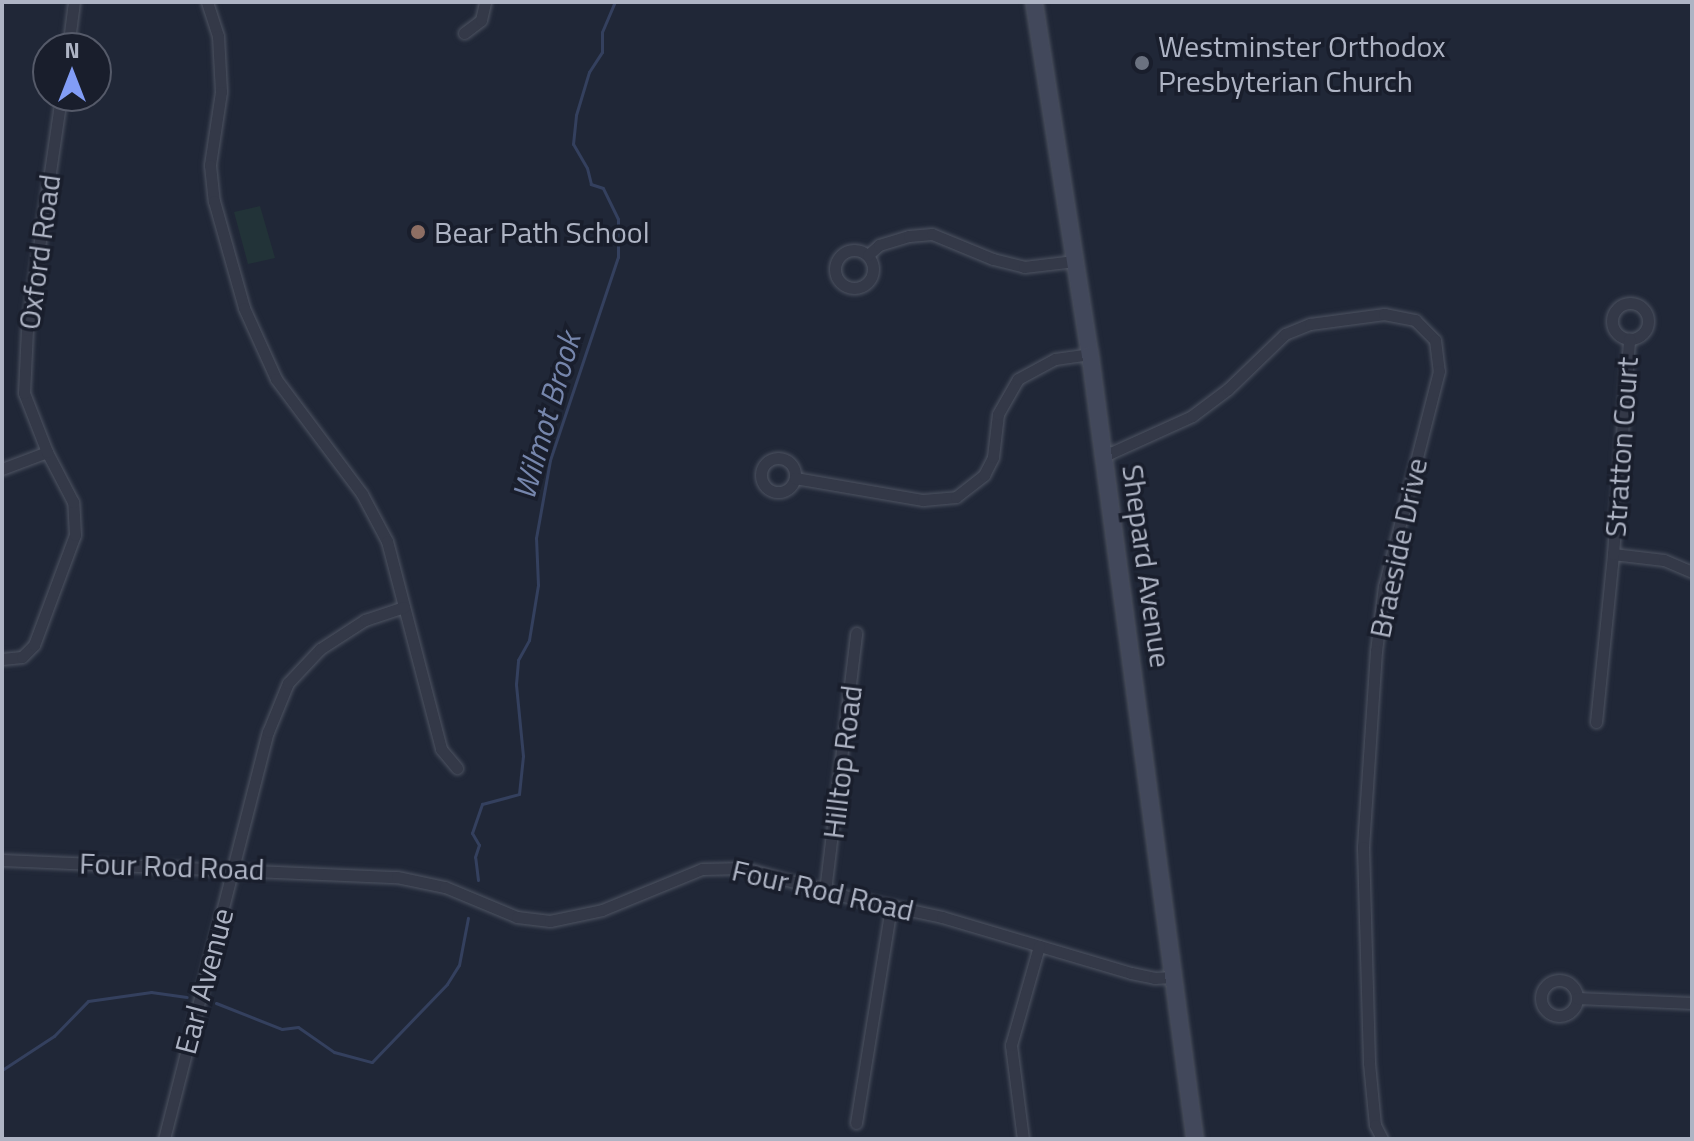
<!DOCTYPE html>
<style>
body{margin:0}
#map{position:relative;width:1694px;height:1141px;overflow:hidden;background:#202737;font-family:"Titillium Web",sans-serif}
div>[style]{position:absolute}
.green>*{inset:0;background:#223338}
.stream>*{height:3px;margin:-1.5px;padding:0 1.5px;transform-origin:1.5px;border-radius:1.5px;background:#34405e}
.roads{filter:drop-shadow(0 0 2px #4e5462) drop-shadow(0 0 2px #4e5462)}
.minor>*{height:11px;margin:-5.5px;padding:0 5.5px;transform-origin:5.5px;border-radius:5.5px;background:#343948}
.minor>.ring{margin:-5.5px;padding:0;box-sizing:content-box;background:none;border:11px solid #343948;border-radius:50%}
.secondary>*{height:16px;margin:-8px;padding:0 8px;transform-origin:8px;border-radius:8px;background:#42485b}
.dots>*{width:22px;height:22px;translate:-50% -50%;box-sizing:border-box;border:4px solid #191e2c;border-radius:50%}
span{translate:-50% -50%;white-space:nowrap;text-align:center;line-height:1.15;-webkit-text-stroke:7px #191e2c;paint-order:stroke}
.poi-label{font-size:30px;color:#aeb4c4}
.left{translate:0 -50%;text-align:left}
.street-label{font-size:30px;color:#aeb4c4}
.water-label{font-size:32px;color:#7686ac;font-style:italic}
.frame{position:absolute;inset:0;border:4px solid #aeb4c4;pointer-events:none}
.north{position:absolute;left:32px;top:32px;width:80px;height:80px;box-sizing:border-box;background:#191e2c;border:2px solid #555a69;border-radius:50%;rotate:0deg;font-size:22px;font-weight:700;line-height:32px;text-align:center;color:#aeb4c4}
.north::after{content:'';display:block;margin:auto;width:28px;height:36px;background:#829df6;clip-path:polygon(50% 0,100% 100%,50% 72%,0 100%)}
</style>
<div id="map">
<div class="green">
<i style="clip-path:polygon(260px 206px,275px 258px,248px 264px,234px 212px)"></i>
</div>
<div class="stream">
<i style="left:478px;top:880px;width:23px;rotate:-97deg"></i>
<i style="left:475px;top:857px;width:13px;rotate:-72deg"></i>
<i style="left:479px;top:845px;width:14px;rotate:-120deg"></i>
<i style="left:472px;top:833px;width:31px;rotate:-71deg"></i>
<i style="left:482px;top:804px;width:38px;rotate:-15deg"></i>
<i style="left:519px;top:794px;width:38px;rotate:-84deg"></i>
<i style="left:523px;top:756px;width:72px;rotate:-95.6deg"></i>
<i style="left:516px;top:684px;width:24px;rotate:-85deg"></i>
<i style="left:518px;top:660px;width:23px;rotate:-61deg"></i>
<i style="left:529px;top:640px;width:56px;rotate:-80.7deg"></i>
<i style="left:538px;top:585px;width:47px;rotate:-92.4deg"></i>
<i style="left:536px;top:538px;width:79px;rotate:-79.8deg"></i>
<i style="left:550px;top:460px;width:214px;rotate:-71.5deg"></i>
<i style="left:618px;top:257px;width:38px;rotate:-90deg"></i>
<i style="left:618px;top:219px;width:34px;rotate:-116deg"></i>
<i style="left:603px;top:188px;width:13px;rotate:-162deg"></i>
<i style="left:591px;top:184px;width:16px;rotate:-104deg"></i>
<i style="left:587px;top:168px;width:28px;rotate:-120deg"></i>
<i style="left:573px;top:144px;width:29px;rotate:-84deg"></i>
<i style="left:576px;top:115px;width:45px;rotate:-73.2deg"></i>
<i style="left:589px;top:72px;width:24px;rotate:-57deg"></i>
<i style="left:602px;top:52px;width:20px;rotate:-90deg"></i>
<i style="left:602px;top:32px;width:33px;rotate:-67deg"></i>
<i style="left:216px;top:1003px;width:71px;rotate:21.5deg"></i>
<i style="left:282px;top:1029px;width:16px;rotate:-7deg"></i>
<i style="left:298px;top:1027px;width:44px;rotate:34.8deg"></i>
<i style="left:334px;top:1052px;width:39px;rotate:15deg"></i>
<i style="left:372px;top:1062px;width:108px;rotate:-46.1deg"></i>
<i style="left:447px;top:984px;width:22px;rotate:-58deg"></i>
<i style="left:459px;top:965px;width:48px;rotate:-79.2deg"></i>
<i style="left:2px;top:1070px;width:62px;rotate:-33.2deg"></i>
<i style="left:54px;top:1036px;width:49px;rotate:-45.8deg"></i>
<i style="left:88px;top:1001px;width:64px;rotate:-8.1deg"></i>
<i style="left:151px;top:992px;width:36px;rotate:8deg"></i>
</div>
<div class="roads">
<div class="minor">
<i style="left:207px;top:2px;width:36px;rotate:72deg"></i>
<i style="left:218px;top:36px;width:56px;rotate:86.9deg"></i>
<i style="left:221px;top:92px;width:74px;rotate:98.6deg"></i>
<i style="left:210px;top:165px;width:36px;rotate:84deg"></i>
<i style="left:214px;top:201px;width:111px;rotate:74.3deg"></i>
<i style="left:244px;top:308px;width:78px;rotate:65.7deg"></i>
<i style="left:276px;top:379px;width:144px;rotate:53.2deg"></i>
<i style="left:362px;top:494px;width:53px;rotate:62deg"></i>
<i style="left:387px;top:541px;width:215px;rotate:75.4deg"></i>
<i style="left:441px;top:749px;width:25px;rotate:50deg"></i>
<i style="left:464px;top:33px;width:21px;rotate:-37deg"></i>
<i style="left:481px;top:20px;width:18px;rotate:-77deg"></i>
<i style="left:68px;top:48px;width:46px;rotate:-82.6deg"></i>
<i class="ring" style="left:835px;top:250px;width:27px;height:27px"></i>
<i style="left:868px;top:255px;width:15px;rotate:-42deg"></i>
<i style="left:879px;top:245px;width:31px;rotate:-17deg"></i>
<i style="left:909px;top:236px;width:23px;rotate:-5deg"></i>
<i style="left:932px;top:234px;width:66px;rotate:22.3deg"></i>
<i style="left:993px;top:259px;width:32px;rotate:14deg"></i>
<i style="left:1024px;top:267px;width:51px;rotate:-6.7deg"></i>
<i class="ring" style="left:1612px;top:303px;width:25px;height:25px"></i>
<i style="left:1104px;top:456px;width:97px;rotate:-24.4deg"></i>
<i style="left:1192px;top:416px;width:45px;rotate:-36.9deg"></i>
<i style="left:1228px;top:389px;width:79px;rotate:-44deg"></i>
<i style="left:1285px;top:334px;width:27px;rotate:-22deg"></i>
<i style="left:1310px;top:324px;width:75px;rotate:-7.7deg"></i>
<i style="left:1384px;top:314px;width:32px;rotate:11deg"></i>
<i style="left:1415px;top:320px;width:28px;rotate:45deg"></i>
<i style="left:1435px;top:340px;width:31px;rotate:83deg"></i>
<i style="left:1439px;top:371px;width:222px;rotate:104.3deg"></i>
<i style="left:1384px;top:586px;width:65px;rotate:97deg"></i>
<i style="left:1376px;top:651px;width:196px;rotate:93.8deg"></i>
<i style="left:1363px;top:847px;width:216px;rotate:88.4deg"></i>
<i style="left:1369px;top:1063px;width:62px;rotate:84.5deg"></i>
<i style="left:1375px;top:1125px;width:16px;rotate:63deg"></i>
<i class="ring" style="left:761px;top:458px;width:23px;height:23px"></i>
<i style="left:2px;top:469px;width:48px;rotate:-20.7deg"></i>
<i style="left:795px;top:478px;width:130px;rotate:9.8deg"></i>
<i style="left:923px;top:500px;width:33px;rotate:-5deg"></i>
<i style="left:956px;top:497px;width:36px;rotate:-38deg"></i>
<i style="left:984px;top:475px;width:20px;rotate:-63deg"></i>
<i style="left:993px;top:457px;width:43px;rotate:-83.4deg"></i>
<i style="left:998px;top:414px;width:40px;rotate:-60.3deg"></i>
<i style="left:1018px;top:379px;width:42px;rotate:-28.4deg"></i>
<i style="left:1055px;top:359px;width:35px;rotate:-8deg"></i>
<i style="left:1613px;top:554px;width:51px;rotate:6.7deg"></i>
<i style="left:1664px;top:560px;width:30px;rotate:23deg"></i>
<i style="left:2px;top:659px;width:20px;rotate:-6deg"></i>
<i style="left:22px;top:657px;width:17px;rotate:-45deg"></i>
<i style="left:34px;top:645px;width:117px;rotate:-69.6deg"></i>
<i style="left:75px;top:535px;width:33px;rotate:-93deg"></i>
<i style="left:73px;top:502px;width:56px;rotate:-117.5deg"></i>
<i style="left:47px;top:452px;width:63px;rotate:-111.3deg"></i>
<i style="left:24px;top:393px;width:63px;rotate:-87.3deg"></i>
<i style="left:27px;top:330px;width:236px;rotate:-81.7deg"></i>
<i style="left:1596px;top:722px;width:169px;rotate:-84.2deg"></i>
<i style="left:1613px;top:554px;width:216px;rotate:-85.7deg"></i>
<i style="left:2px;top:860px;width:395px;rotate:2.5deg"></i>
<i style="left:397px;top:877px;width:49px;rotate:11.8deg"></i>
<i style="left:445px;top:887px;width:78px;rotate:22.6deg"></i>
<i style="left:517px;top:917px;width:33px;rotate:7deg"></i>
<i style="left:550px;top:921px;width:53px;rotate:-11.9deg"></i>
<i style="left:602px;top:910px;width:108px;rotate:-22.3deg"></i>
<i style="left:702px;top:869px;width:42px;rotate:-1.4deg"></i>
<i style="left:744px;top:868px;width:104px;rotate:15.6deg"></i>
<i style="left:844px;top:896px;width:100px;rotate:12.1deg"></i>
<i style="left:942px;top:917px;width:197px;rotate:16.5deg"></i>
<i style="left:1131px;top:973px;width:24px;rotate:12deg"></i>
<i style="left:1154px;top:978px;width:19px;rotate:-3deg"></i>
<i style="left:825px;top:891px;width:260px;rotate:-83.1deg"></i>
<i class="ring" style="left:1541px;top:980px;width:25px;height:25px"></i>
<i style="left:1577px;top:998px;width:115px;rotate:2.5deg"></i>
<i style="left:856px;top:1123px;width:220px;rotate:-80.8deg"></i>
<i style="left:164px;top:1139px;width:420px;rotate:-75.7deg"></i>
<i style="left:268px;top:732px;width:53px;rotate:-67.8deg"></i>
<i style="left:288px;top:683px;width:47px;rotate:-46.7deg"></i>
<i style="left:320px;top:649px;width:54px;rotate:-32.8deg"></i>
<i style="left:365px;top:620px;width:41px;rotate:-18.4deg"></i>
<i style="left:1023px;top:1139px;width:95px;rotate:-97.3deg"></i>
<i style="left:1011px;top:1045px;width:103px;rotate:-74.2deg"></i>
</div>
<div class="secondary">
<i style="left:1034px;top:2px;width:356px;rotate:81deg"></i>
<i style="left:1090px;top:354px;width:792px;rotate:82.38deg"></i>
</div>
</div>
<div class="dots">
<i style="left:1142px;top:63px;background:#6b7280"></i>
<i style="left:418px;top:232px;background:#8d6e63"></i>
</div>
<div class="poi-label">
<span class="left" style="left:1158px;top:63px">Westminster Orthodox<br>Presbyterian Church</span>
<span class="left" style="left:434px;top:232px">Bear Path School</span>
</div>
<div class="street-label">
<span style="left:39px;top:252px;rotate:-82deg">Oxford Road</span>
<span style="left:1621px;top:447px;rotate:-86deg">Stratton Court</span>
<span style="left:1398px;top:548px;rotate:-78deg">Braeside Drive</span>
<span style="left:1147px;top:566px;rotate:82deg">Shepard Avenue</span>
<span style="left:842px;top:762px;rotate:-83deg">Hilltop Road</span>
<span style="left:172px;top:866px;rotate:2deg">Four Rod Road</span>
<span style="left:823px;top:890px;rotate:13deg">Four Rod Road</span>
<span style="left:204px;top:981px;rotate:-75deg">Earl Avenue</span>
</div>
<div class="water-label">
<span style="left:546px;top:416px;rotate:-74deg">Wilmot Brook</span>
</div>
<div class="frame"></div>
<div class="north">N</div>
</div>
